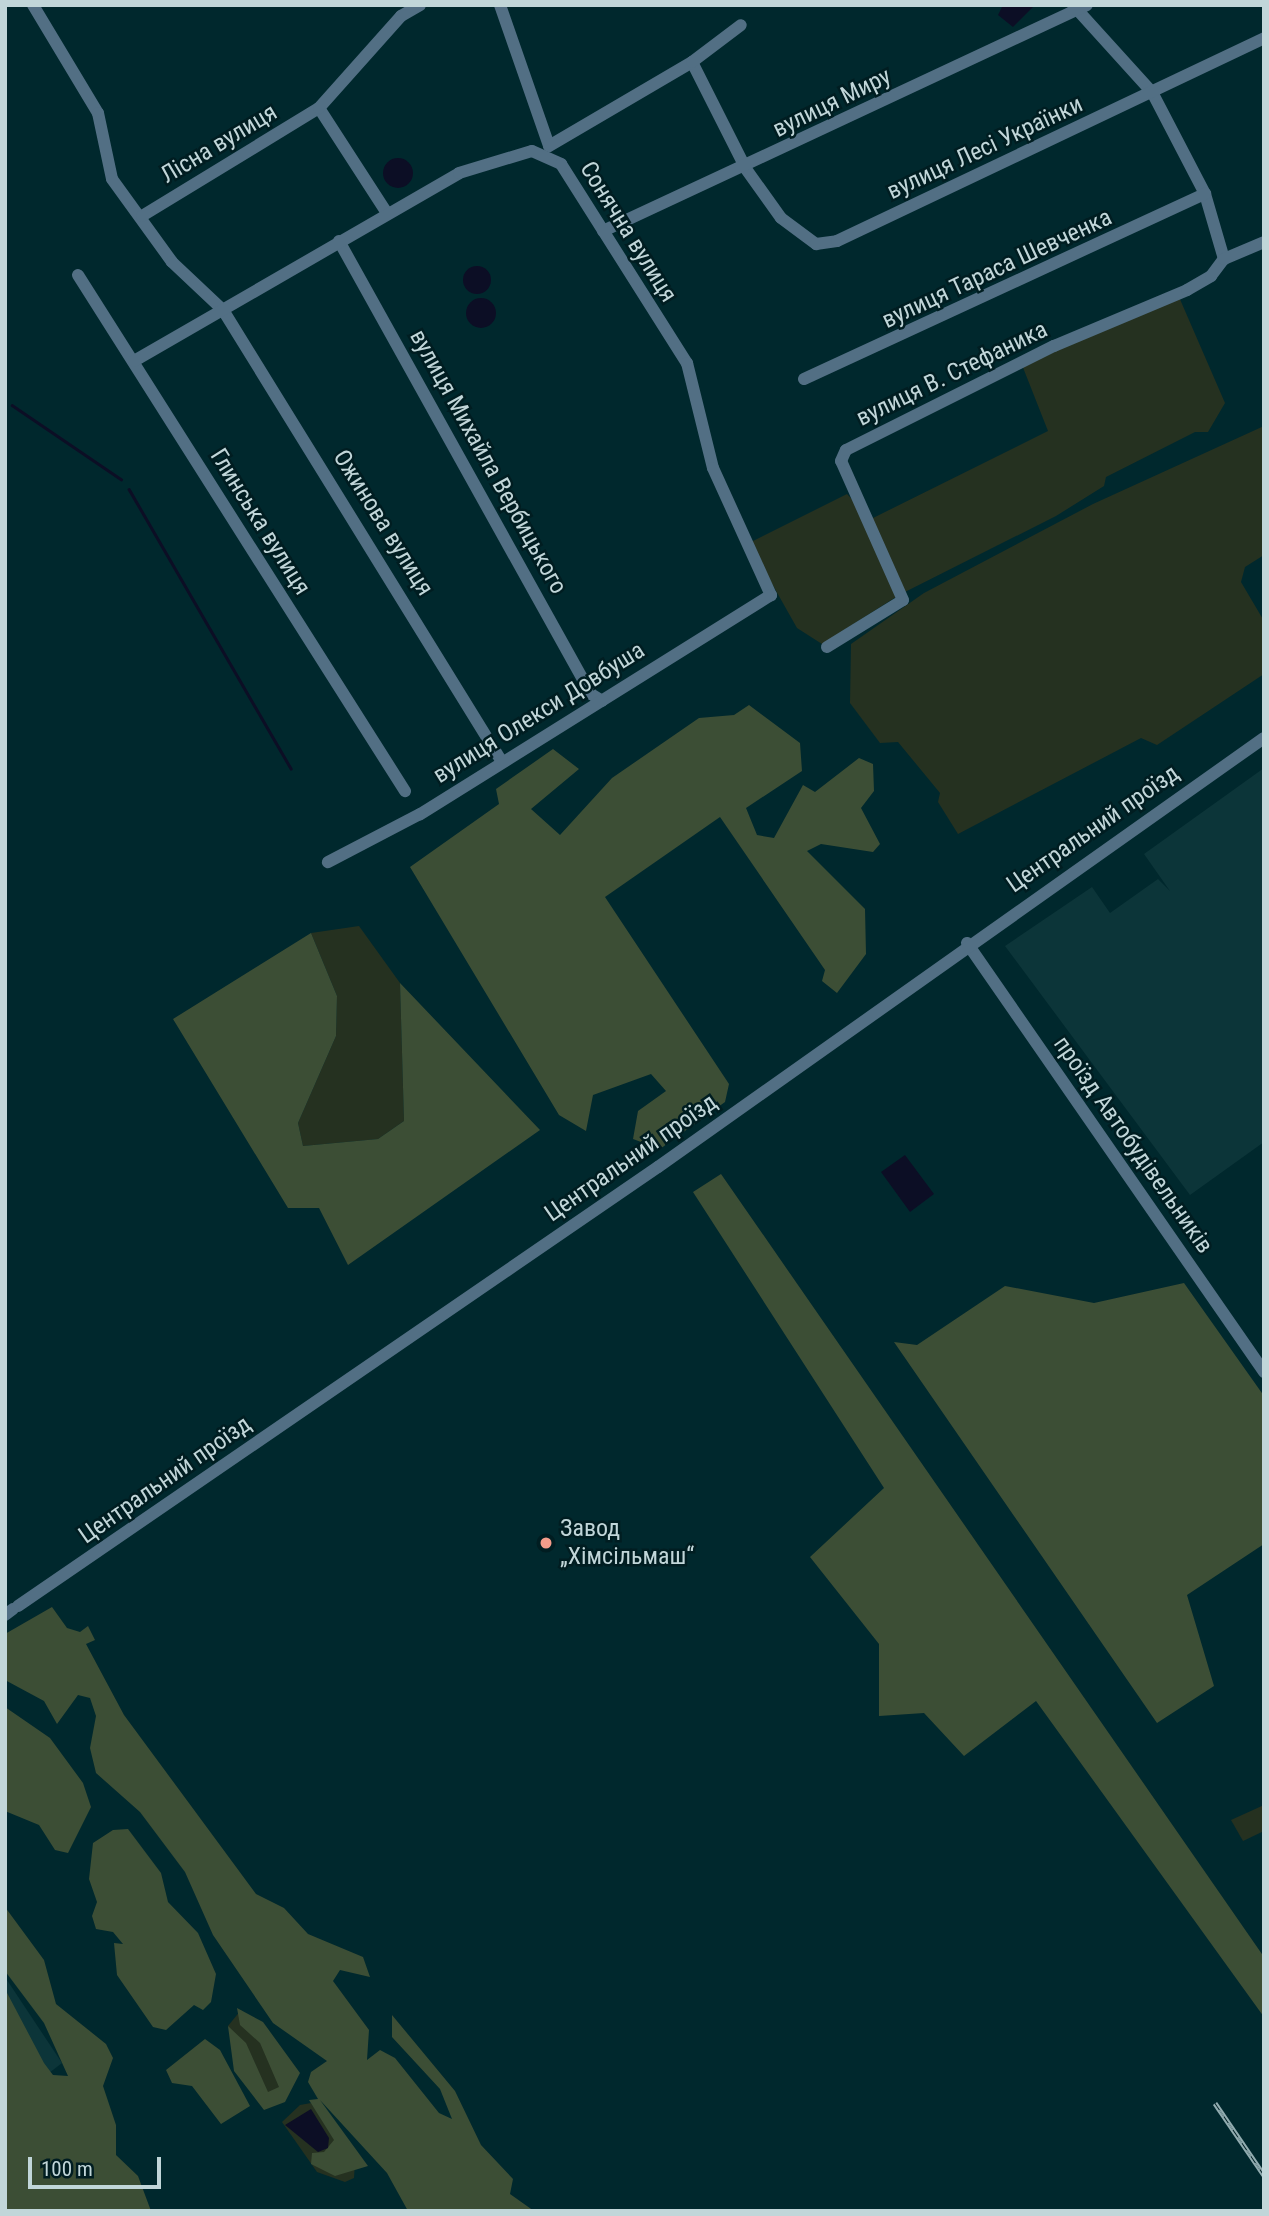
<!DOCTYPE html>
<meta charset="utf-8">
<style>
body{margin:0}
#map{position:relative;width:1269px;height:2216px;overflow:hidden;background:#00282d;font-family:"Roboto Condensed",sans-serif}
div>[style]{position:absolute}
.built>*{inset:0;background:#0c3539}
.green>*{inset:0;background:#253120}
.forest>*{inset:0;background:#3c4e35}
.water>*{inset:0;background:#0c0e25}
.round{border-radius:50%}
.stream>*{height:2.5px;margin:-1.25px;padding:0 1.25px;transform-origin:1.25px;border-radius:1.25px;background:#0c0e25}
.minor>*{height:12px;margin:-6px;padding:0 6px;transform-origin:6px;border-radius:6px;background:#526f84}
.rail>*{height:5px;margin-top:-2.5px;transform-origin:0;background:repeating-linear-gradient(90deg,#001d21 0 8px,#92acb0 0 16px);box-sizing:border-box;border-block:2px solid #92acb0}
.dots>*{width:19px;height:19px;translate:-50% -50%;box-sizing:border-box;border:4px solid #001d21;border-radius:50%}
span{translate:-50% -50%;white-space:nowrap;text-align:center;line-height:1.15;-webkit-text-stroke:5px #001d21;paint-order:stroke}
.street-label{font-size:24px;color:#c1d6d9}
.poi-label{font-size:24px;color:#c1d6d9}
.left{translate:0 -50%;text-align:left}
.frame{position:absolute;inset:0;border:7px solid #c1d6d9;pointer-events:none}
.scale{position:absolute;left:28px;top:2157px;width:133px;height:32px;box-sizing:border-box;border:4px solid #c1d6d9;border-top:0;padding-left:9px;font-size:21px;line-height:24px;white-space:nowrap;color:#c1d6d9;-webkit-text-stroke:5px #001d21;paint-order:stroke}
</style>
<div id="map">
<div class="built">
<i style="clip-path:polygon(1264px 768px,1264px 1142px,1190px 1195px,1005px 946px,1092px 887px,1110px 913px,1158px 879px,1170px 891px,1144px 854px)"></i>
<i style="clip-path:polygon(5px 1977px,62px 2063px,5px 2107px)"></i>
</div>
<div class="green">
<i style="clip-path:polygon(1179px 297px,1225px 403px,1208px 432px,1195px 432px,1106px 477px,1104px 486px,1056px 516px,899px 595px,822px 644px,797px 628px,749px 543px,847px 494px,871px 519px,1048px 431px,1022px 365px)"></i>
<i style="clip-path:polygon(1264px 426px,1264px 555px,1245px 567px,1241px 582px,1264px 621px,1264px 674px,1157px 745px,1141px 738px,958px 834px,938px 802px,940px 793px,898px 742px,880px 743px,850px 703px,851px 644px,924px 593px,1093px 504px)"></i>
<i style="clip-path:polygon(359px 926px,400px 983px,404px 1121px,378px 1139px,303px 1146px,298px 1123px,336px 1036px,337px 996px,311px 933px)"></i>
<i style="clip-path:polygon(1264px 1805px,1264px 1831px,1243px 1841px,1231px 1820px)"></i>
<i style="clip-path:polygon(241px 2010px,291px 2078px,269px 2105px,228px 2026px)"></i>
<i style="clip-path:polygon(311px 2103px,355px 2162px,354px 2178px,345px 2182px,317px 2172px,282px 2122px,300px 2105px)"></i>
</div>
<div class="forest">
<i style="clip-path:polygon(749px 705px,800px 743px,802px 771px,746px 808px,757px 835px,774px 838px,803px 785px,815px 792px,859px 758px,873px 764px,874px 791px,861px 808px,880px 844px,873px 852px,821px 844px,807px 851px,865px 909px,866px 954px,837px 993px,822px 981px,825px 970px,720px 817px,605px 897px,729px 1084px,725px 1102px,660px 1149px,633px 1139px,638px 1111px,666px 1091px,651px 1074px,593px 1095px,586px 1131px,559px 1115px,410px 867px,499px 804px,496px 789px,553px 749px,579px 769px,531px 809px,560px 835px,612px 778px,699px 718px,734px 715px)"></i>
<i style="clip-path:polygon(311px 933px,337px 996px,336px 1036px,298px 1123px,303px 1146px,378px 1139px,404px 1121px,400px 983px,540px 1130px,348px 1265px,319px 1208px,288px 1208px,173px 1019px)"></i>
<i style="clip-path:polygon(721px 1174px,1264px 1957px,1264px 2017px,1036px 1701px,964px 1756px,924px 1713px,879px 1716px,879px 1644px,810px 1557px,884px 1488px,693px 1192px)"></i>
<i style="clip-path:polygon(1184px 1283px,1264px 1396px,1264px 1544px,1187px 1595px,1214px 1686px,1157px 1723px,894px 1342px,917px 1345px,1005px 1286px,1094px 1303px)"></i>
<i style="clip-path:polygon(52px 1607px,67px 1628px,80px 1632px,88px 1626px,95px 1640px,86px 1644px,124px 1715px,256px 1894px,284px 1908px,308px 1934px,363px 1957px,370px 1977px,340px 1970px,333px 1981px,369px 2030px,367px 2060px,380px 2050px,395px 2058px,439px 2113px,452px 2119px,440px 2089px,392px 2037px,392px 2015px,455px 2091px,481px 2145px,513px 2179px,510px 2194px,534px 2211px,408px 2211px,387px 2173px,320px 2100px,368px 2166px,335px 2176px,311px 2164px,312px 2153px,324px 2152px,334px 2140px,309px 2100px,318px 2099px,308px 2082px,311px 2072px,327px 2061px,273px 2023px,213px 1935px,185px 1872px,140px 1812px,96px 1773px,90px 1748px,96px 1716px,90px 1698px,78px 1695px,57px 1724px,44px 1701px,5px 1680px,5px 1634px)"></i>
<i style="clip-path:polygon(5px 1707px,50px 1738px,83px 1783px,91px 1807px,68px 1853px,55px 1850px,39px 1825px,5px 1811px)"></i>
<i style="clip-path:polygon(128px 1829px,161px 1873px,168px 1902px,198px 1933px,216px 1974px,211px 2002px,203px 2010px,194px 2005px,166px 2030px,153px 2027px,117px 1975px,114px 1943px,123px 1944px,113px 1932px,96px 1929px,92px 1916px,97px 1902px,89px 1879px,93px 1843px,113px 1830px)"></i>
<i style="clip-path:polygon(5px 1907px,44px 1960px,56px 2004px,106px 2044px,113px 2058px,103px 2086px,116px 2125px,116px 2155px,138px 2176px,151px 2211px,5px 2211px,5px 1989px,44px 2063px,53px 2075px,68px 2076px,44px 2023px,5px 1971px)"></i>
<i style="clip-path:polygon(237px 2008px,263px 2022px,300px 2073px,285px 2102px,264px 2110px,234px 2071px,228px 2026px,246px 2043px,268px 2092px,279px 2087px,260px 2043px,240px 2025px)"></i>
<i style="clip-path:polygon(205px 2039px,220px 2050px,250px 2106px,221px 2124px,192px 2086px,172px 2083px,166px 2070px)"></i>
</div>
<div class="water">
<i style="clip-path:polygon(1003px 5px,1035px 5px,1013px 27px,998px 15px)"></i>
<i class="round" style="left:383px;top:158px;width:30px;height:30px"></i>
<i class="round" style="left:463px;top:266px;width:28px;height:28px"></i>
<i class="round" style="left:466px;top:298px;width:30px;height:30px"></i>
<i style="clip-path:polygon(905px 1155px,934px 1194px,910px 1212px,881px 1172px)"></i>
<i style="clip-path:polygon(311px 2109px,329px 2138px,328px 2148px,318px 2152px,285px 2125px)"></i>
</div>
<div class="stream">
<i style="left:12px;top:405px;width:132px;rotate:34.2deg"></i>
<i style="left:129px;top:489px;width:323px;rotate:59.9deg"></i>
</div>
<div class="minor">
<i style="left:33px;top:5px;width:126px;rotate:59deg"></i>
<i style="left:98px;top:113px;width:67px;rotate:78deg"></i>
<i style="left:112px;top:179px;width:102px;rotate:54.1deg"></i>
<i style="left:172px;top:262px;width:70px;rotate:43.3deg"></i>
<i style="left:223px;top:310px;width:531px;rotate:58.31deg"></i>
<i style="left:500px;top:5px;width:149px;rotate:70.8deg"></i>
<i style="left:1073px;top:5px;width:118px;rotate:47.8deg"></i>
<i style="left:1152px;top:92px;width:115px;rotate:62.5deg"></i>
<i style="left:1205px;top:194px;width:68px;rotate:73.7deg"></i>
<i style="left:692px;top:62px;width:120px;rotate:63.2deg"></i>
<i style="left:746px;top:169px;width:60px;rotate:54.5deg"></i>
<i style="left:781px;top:218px;width:44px;rotate:36.6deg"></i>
<i style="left:816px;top:244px;width:21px;rotate:-8deg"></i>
<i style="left:837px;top:241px;width:473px;rotate:-25.4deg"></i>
<i style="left:319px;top:108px;width:125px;rotate:57.1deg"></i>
<i style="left:549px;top:146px;width:166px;rotate:-30.4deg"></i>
<i style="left:692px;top:62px;width:61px;rotate:-37.1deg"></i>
<i style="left:142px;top:216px;width:207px;rotate:-31.4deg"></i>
<i style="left:319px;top:108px;width:123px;rotate:-48.3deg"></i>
<i style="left:401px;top:16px;width:22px;rotate:-30deg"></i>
<i style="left:603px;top:231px;width:534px;rotate:-25.03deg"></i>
<i style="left:339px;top:241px;width:518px;rotate:60.91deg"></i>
<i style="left:591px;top:694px;width:13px;rotate:32deg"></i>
<i style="left:78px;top:275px;width:611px;rotate:57.64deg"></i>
<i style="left:134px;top:361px;width:375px;rotate:-30deg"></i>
<i style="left:459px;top:173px;width:76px;rotate:-16.8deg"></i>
<i style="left:532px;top:151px;width:32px;rotate:24deg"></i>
<i style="left:561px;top:164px;width:236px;rotate:57.7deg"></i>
<i style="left:687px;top:363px;width:108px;rotate:76.1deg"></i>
<i style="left:713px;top:468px;width:140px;rotate:65.5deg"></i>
<i style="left:771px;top:595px;width:414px;rotate:148deg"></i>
<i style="left:420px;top:814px;width:104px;rotate:152.4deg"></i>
<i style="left:804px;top:379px;width:442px;rotate:-24.8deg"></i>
<i style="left:827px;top:647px;width:89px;rotate:-31.7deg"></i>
<i style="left:903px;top:600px;width:152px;rotate:-114deg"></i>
<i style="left:841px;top:461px;width:12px;rotate:-66deg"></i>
<i style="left:846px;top:450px;width:233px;rotate:-26.6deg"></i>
<i style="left:1054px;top:346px;width:144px;rotate:-22.8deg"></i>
<i style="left:1187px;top:290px;width:28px;rotate:-30deg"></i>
<i style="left:1211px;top:276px;width:21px;rotate:-53deg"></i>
<i style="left:1224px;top:259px;width:43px;rotate:-23deg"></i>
<i style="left:967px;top:943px;width:522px;rotate:55.3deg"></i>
<i style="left:18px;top:1606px;width:776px;rotate:-34.45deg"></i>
<i style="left:658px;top:1167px;width:742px;rotate:-35.3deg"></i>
<i style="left:5px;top:1615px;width:10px;rotate:-37deg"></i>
</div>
<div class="rail">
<i style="left:1215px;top:2103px;width:87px;rotate:55.8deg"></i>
</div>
<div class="dots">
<i style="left:546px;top:1543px;background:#f49d8b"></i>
</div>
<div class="street-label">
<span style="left:832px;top:103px;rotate:-26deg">вулиця Миру</span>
<span style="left:219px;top:144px;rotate:-31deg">Лісна вулиця</span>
<span style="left:985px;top:148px;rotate:-25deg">вулиця Лесі Українки</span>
<span style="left:628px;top:232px;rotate:58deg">Сонячна вулиця</span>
<span style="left:997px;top:269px;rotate:-25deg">вулиця Тараса Шевченка</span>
<span style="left:952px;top:374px;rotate:-26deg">вулиця В. Стефаника</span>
<span style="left:488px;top:462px;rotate:61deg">вулиця Михайла Вербицького</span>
<span style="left:260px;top:522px;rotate:58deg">Глинська вулиця</span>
<span style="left:383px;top:523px;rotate:58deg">Ожинова вулиця</span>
<span style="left:539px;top:713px;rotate:-32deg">вулиця Олекси Довбуша</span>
<span style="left:1093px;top:829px;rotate:-35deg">Центральний проїзд</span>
<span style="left:1133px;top:1145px;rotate:55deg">проїзд Автобудівельників</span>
<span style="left:631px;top:1158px;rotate:-35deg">Центральний проїзд</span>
<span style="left:165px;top:1480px;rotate:-35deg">Центральний проїзд</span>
</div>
<div class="poi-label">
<span class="left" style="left:560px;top:1543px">Завод<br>„Хімсільмаш“</span>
</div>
<div class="frame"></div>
<div class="scale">100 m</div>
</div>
